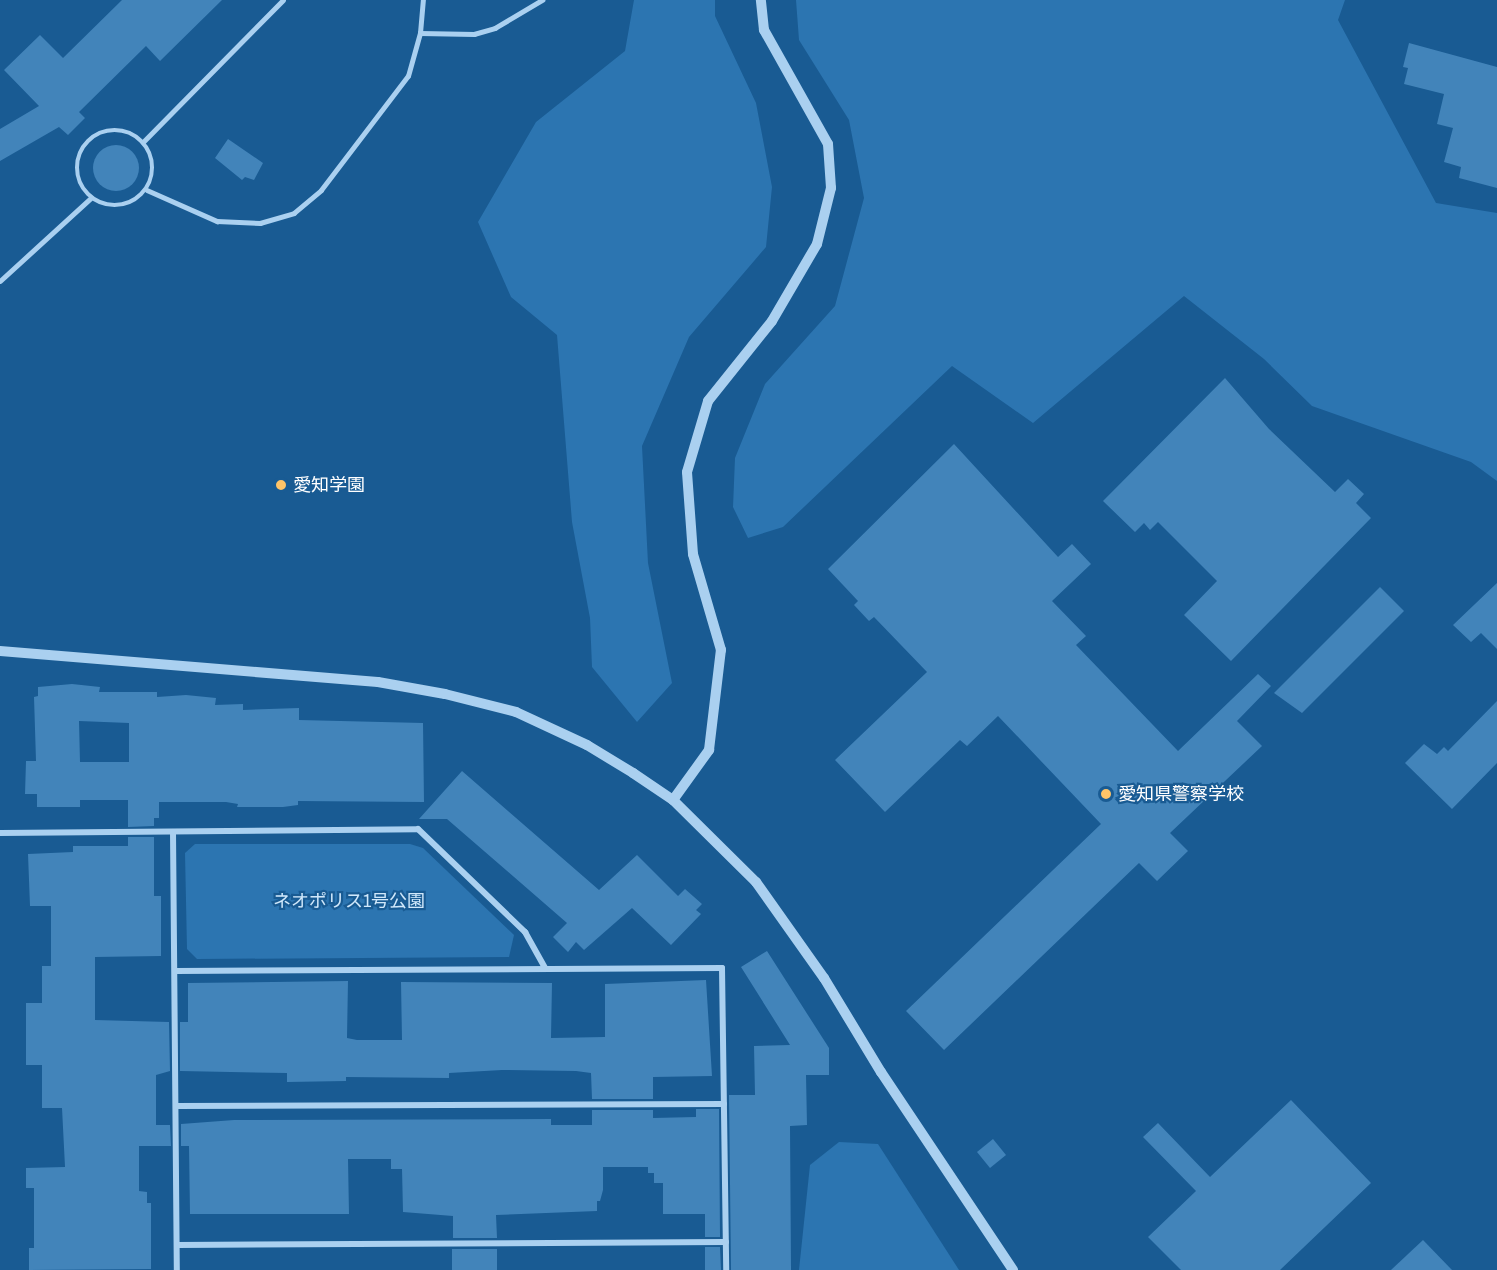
<!DOCTYPE html>
<meta charset="utf-8">
<style>
body{margin:0}
#map{position:relative;width:1497px;height:1270px;overflow:hidden;background:#195b93;font-family:"Archivo Narrow","Noto Sans JP",sans-serif}
div>[style]{position:absolute}
.green>*{inset:0;background:#2c75b1}
.building>*{inset:0;background:#4284ba}
.round{border-radius:50%}
.service>*{height:4.5px;margin:-2.25px;padding:0 2.25px;transform-origin:2.25px;border-radius:2.25px;background:#aad0f0}
.service>.ring{margin:-2.25px;padding:0;box-sizing:content-box;background:none;border:4.5px solid #aad0f0;border-radius:50%}
.minor>*{height:6px;margin:-3px;padding:0 3px;transform-origin:3px;border-radius:3px;background:#aad0f0}
.tertiary>*{height:10px;margin:-5px;padding:0 5px;transform-origin:5px;border-radius:5px;background:#aad0f0}
.dots>*{width:16px;height:16px;translate:-50% -50%;box-sizing:border-box;border:3px solid #195b93;border-radius:50%}
span{translate:-50% -50%;white-space:nowrap;text-align:center;line-height:1.15;-webkit-text-stroke:4.5px #195b93;paint-order:stroke}
.poi-label{font-size:18px;color:#fff}
.left{translate:0 -50%;text-align:left}
.park-label{font-size:18px;color:#d0e8fb}
</style>
<div id="map">
<div class="green">
<i style="clip-path:polygon(634px 0,715px 0,715px 16px,756px 103px,772px 187px,766px 247px,689px 337px,642px 446px,648px 563px,672px 683px,637px 722px,592px 667px,590px 618px,572px 522px,557px 335px,511px 297px,478px 222px,536px 122px,625px 51px)"></i>
<i style="clip-path:polygon(796px 0,1345px 0,1338px 20px,1436px 203px,1497px 213px,1497px 481px,1471px 462px,1312px 406px,1264px 359px,1184px 296px,1033px 423px,952px 366px,783px 527px,748px 538px,733px 507px,735px 458px,765px 384px,835px 306px,864px 198px,849px 120px,799px 40px)"></i>
<i style="clip-path:polygon(195px 844px,410px 844px,423px 848px,514px 935px,509px 957px,197px 959px,187px 949px,185px 853px)"></i>
<i style="clip-path:polygon(839px 1142px,878px 1144px,959px 1270px,799px 1270px,810px 1165px)"></i>
</div>
<div class="building">
<i style="clip-path:polygon(122px 0,222px 0,160px 61px,146px 46px,79px 112px,85px 118px,68px 135px,59px 127px,0 161px,0 129px,39px 106px,4px 70px,40px 35px,63px 58px)"></i>
<i style="clip-path:polygon(1409px 43px,1497px 67px,1497px 188px,1459px 178px,1461px 167px,1444px 162px,1453px 128px,1437px 124px,1444px 94px,1404px 84px,1408px 68px,1403px 67px)"></i>
<i style="clip-path:polygon(228px 139px,263px 163px,254px 180px,245px 177px,242px 180px,215px 158px)"></i>
<i class="round" style="left:93px;top:145px;width:46px;height:46px"></i>
<i style="clip-path:polygon(1225px 378px,1269px 429px,1335px 492px,1348px 479px,1364px 494px,1356px 503px,1371px 518px,1231px 661px,1184px 615px,1217px 581px,1158px 522px,1150px 530px,1144px 523px,1135px 532px,1103px 501px)"></i>
<i style="clip-path:polygon(954px 444px,1058px 557px,1072px 544px,1091px 564px,1052px 601px,1086px 636px,1076px 645px,1178px 751px,1258px 674px,1271px 686px,1237px 721px,1262px 746px,1170px 833px,1188px 851px,1157px 881px,1139px 863px,944px 1050px,906px 1011px,1101px 824px,998px 716px,967px 746px,960px 740px,885px 812px,835px 760px,927px 672px,874px 617px,869px 621px,854px 605px,858px 601px,828px 569px)"></i>
<i style="clip-path:polygon(1497px 583px,1497px 649px,1481px 633px,1471px 642px,1453px 625px)"></i>
<i style="clip-path:polygon(1380px 587px,1404px 611px,1302px 713px,1274px 693px)"></i>
<i style="clip-path:polygon(evenodd,72px 684px,100px 687px,99px 692px,157px 692px,157px 697px,186px 695px,216px 698px,215px 705px,243px 704px,243px 710px,299px 708px,299px 720px,423px 723px,424px 802px,298px 801px,298px 805px,283px 807px,237px 807px,238px 804px,226px 802px,159px 802px,159px 818px,154px 818px,154px 826px,128px 827px,128px 800px,80px 800px,80px 807px,37px 807px,37px 794px,25px 794px,26px 761px,36px 761px,34px 697px,38px 696px,38px 687px,72px 684px,79px 721px,129px 723px,129px 762px,80px 762px,79px 721px)"></i>
<i style="clip-path:polygon(1497px 701px,1497px 763px,1452px 809px,1405px 763px,1424px 744px,1437px 754px,1444px 747px,1448px 751px)"></i>
<i style="clip-path:polygon(462px 771px,599px 890px,637px 855px,678px 896px,685px 889px,702px 904px,696px 910px,701px 914px,671px 945px,632px 908px,584px 950px,576px 942px,568px 952px,553px 937px,567px 923px,447px 819px,419px 819px)"></i>
<i style="clip-path:polygon(128px 837px,154px 837px,154px 896px,161px 896px,161px 956px,95px 957px,95px 1020px,169px 1022px,170px 1071px,156px 1075px,156px 1125px,170px 1125px,171px 1146px,139px 1146px,139px 1191px,147px 1192px,147px 1203px,151px 1203px,151px 1269px,29px 1270px,29px 1248px,34px 1248px,34px 1188px,26px 1188px,26px 1168px,65px 1167px,62px 1108px,42px 1108px,42px 1065px,26px 1065px,26px 1003px,42px 1003px,42px 966px,51px 966px,51px 906px,30px 906px,28px 854px,73px 852px,73px 846px,128px 846px)"></i>
<i style="clip-path:polygon(767px 951px,829px 1048px,829px 1075px,806px 1075px,807px 1125px,790px 1126px,791px 1270px,731px 1270px,729px 1095px,755px 1095px,754px 1046px,790px 1045px,741px 967px)"></i>
<i style="clip-path:polygon(706px 980px,712px 1076px,653px 1077px,653px 1099px,592px 1099px,591px 1073px,576px 1071px,502px 1070px,449px 1073px,449px 1078px,346px 1077px,346px 1081px,287px 1082px,287px 1073px,180px 1071px,180px 1022px,188px 1022px,188px 983px,348px 981px,347px 1038px,357px 1040px,402px 1040px,401px 982px,552px 983px,551px 1038px,605px 1037px,605px 984px)"></i>
<i style="clip-path:polygon(1291px 1100px,1371px 1183px,1280px 1270px,1181px 1270px,1148px 1237px,1196px 1191px,1143px 1137px,1158px 1123px,1210px 1177px)"></i>
<i style="clip-path:polygon(696px 1109px,719px 1109px,720px 1237px,705px 1237px,705px 1214px,663px 1214px,663px 1183px,654px 1183px,654px 1173px,648px 1173px,648px 1167px,603px 1167px,603px 1190px,600px 1201px,597px 1201px,597px 1211px,496px 1215px,497px 1238px,453px 1238px,453px 1216px,403px 1212px,402px 1169px,391px 1169px,391px 1159px,348px 1159px,349px 1214px,190px 1214px,189px 1146px,181px 1146px,181px 1124px,234px 1120px,551px 1119px,551px 1125px,592px 1125px,592px 1110px,653px 1110px,653px 1118px,696px 1117px)"></i>
<i style="clip-path:polygon(993px 1139px,1006px 1155px,990px 1168px,977px 1152px)"></i>
<i style="clip-path:polygon(1423px 1240px,1452px 1270px,1391px 1270px)"></i>
<i style="clip-path:polygon(705px 1247px,720px 1247px,721px 1270px,705px 1270px)"></i>
<i style="clip-path:polygon(452px 1249px,497px 1249px,497px 1270px,452px 1270px)"></i>
</div>
<div class="service">
<i style="left:420px;top:33px;width:54px;rotate:1.1deg"></i>
<i style="left:474px;top:34px;width:22px;rotate:-16deg"></i>
<i style="left:495px;top:28px;width:55px;rotate:-30.8deg"></i>
<i class="ring" style="left:77px;top:130px;width:71.5px;height:71.5px"></i>
<i style="left:143px;top:142px;width:199px;rotate:-45.4deg"></i>
<i style="left:147px;top:190px;width:77px;rotate:23.9deg"></i>
<i style="left:217px;top:221px;width:43px;rotate:2.7deg"></i>
<i style="left:260px;top:223px;width:35px;rotate:-16deg"></i>
<i style="left:294px;top:213px;width:35px;rotate:-40deg"></i>
<i style="left:321px;top:190px;width:143px;rotate:-52.7deg"></i>
<i style="left:408px;top:76px;width:45px;rotate:-74.4deg"></i>
<i style="left:420px;top:33px;width:33px;rotate:-85deg"></i>
<i style="left:0;top:281px;width:123px;rotate:-42.4deg"></i>
</div>
<div class="minor">
<i style="left:173px;top:832px;width:438px;rotate:89.5deg"></i>
<i style="left:0;top:833px;width:418px;rotate:-0.5deg"></i>
<i style="left:418px;top:829px;width:149px;rotate:43.9deg"></i>
<i style="left:525px;top:932px;width:41px;rotate:60.9deg"></i>
<i style="left:176px;top:971px;width:546px;rotate:-0.31deg"></i>
<i style="left:722px;top:968px;width:302px;rotate:89.2deg"></i>
<i style="left:176px;top:1106px;width:548px;rotate:-0.21deg"></i>
<i style="left:177px;top:1245px;width:549px;rotate:-0.31deg"></i>
</div>
<div class="tertiary">
<i style="left:0;top:651px;width:379px;rotate:4.7deg"></i>
<i style="left:378px;top:682px;width:68px;rotate:10.2deg"></i>
<i style="left:445px;top:694px;width:73px;rotate:14.2deg"></i>
<i style="left:516px;top:712px;width:78px;rotate:24.9deg"></i>
<i style="left:587px;top:745px;width:54px;rotate:31.3deg"></i>
<i style="left:633px;top:773px;width:48px;rotate:34deg"></i>
<i style="left:673px;top:800px;width:117px;rotate:44.7deg"></i>
<i style="left:756px;top:882px;width:118px;rotate:54.7deg"></i>
<i style="left:824px;top:978px;width:110px;rotate:58.8deg"></i>
<i style="left:881px;top:1072px;width:238px;rotate:56.3deg"></i>
<i style="left:673px;top:800px;width:62px;rotate:-54.2deg"></i>
<i style="left:709px;top:750px;width:101px;rotate:-83.2deg"></i>
<i style="left:721px;top:650px;width:100px;rotate:-106.3deg"></i>
<i style="left:693px;top:554px;width:82px;rotate:-94.2deg"></i>
<i style="left:687px;top:472px;width:74px;rotate:-73.5deg"></i>
<i style="left:708px;top:401px;width:102px;rotate:-51.3deg"></i>
<i style="left:772px;top:321px;width:89px;rotate:-59.7deg"></i>
<i style="left:817px;top:244px;width:58px;rotate:-76deg"></i>
<i style="left:831px;top:188px;width:44px;rotate:-93.9deg"></i>
<i style="left:828px;top:144px;width:131px;rotate:-119.3deg"></i>
<i style="left:764px;top:30px;width:30px;rotate:-96deg"></i>
</div>
<div class="dots">
<i style="left:281px;top:485px;background:#ffc468"></i>
<i style="left:1106px;top:794px;background:#ffc468"></i>
</div>
<div class="poi-label">
<span class="left" style="left:293px;top:485px">愛知学園</span>
<span class="left" style="left:1118px;top:794px">愛知県警察学校</span>
</div>
<div class="park-label">
<span style="left:349px;top:901px">ネオポリス1号公園</span>
</div>
</div>
